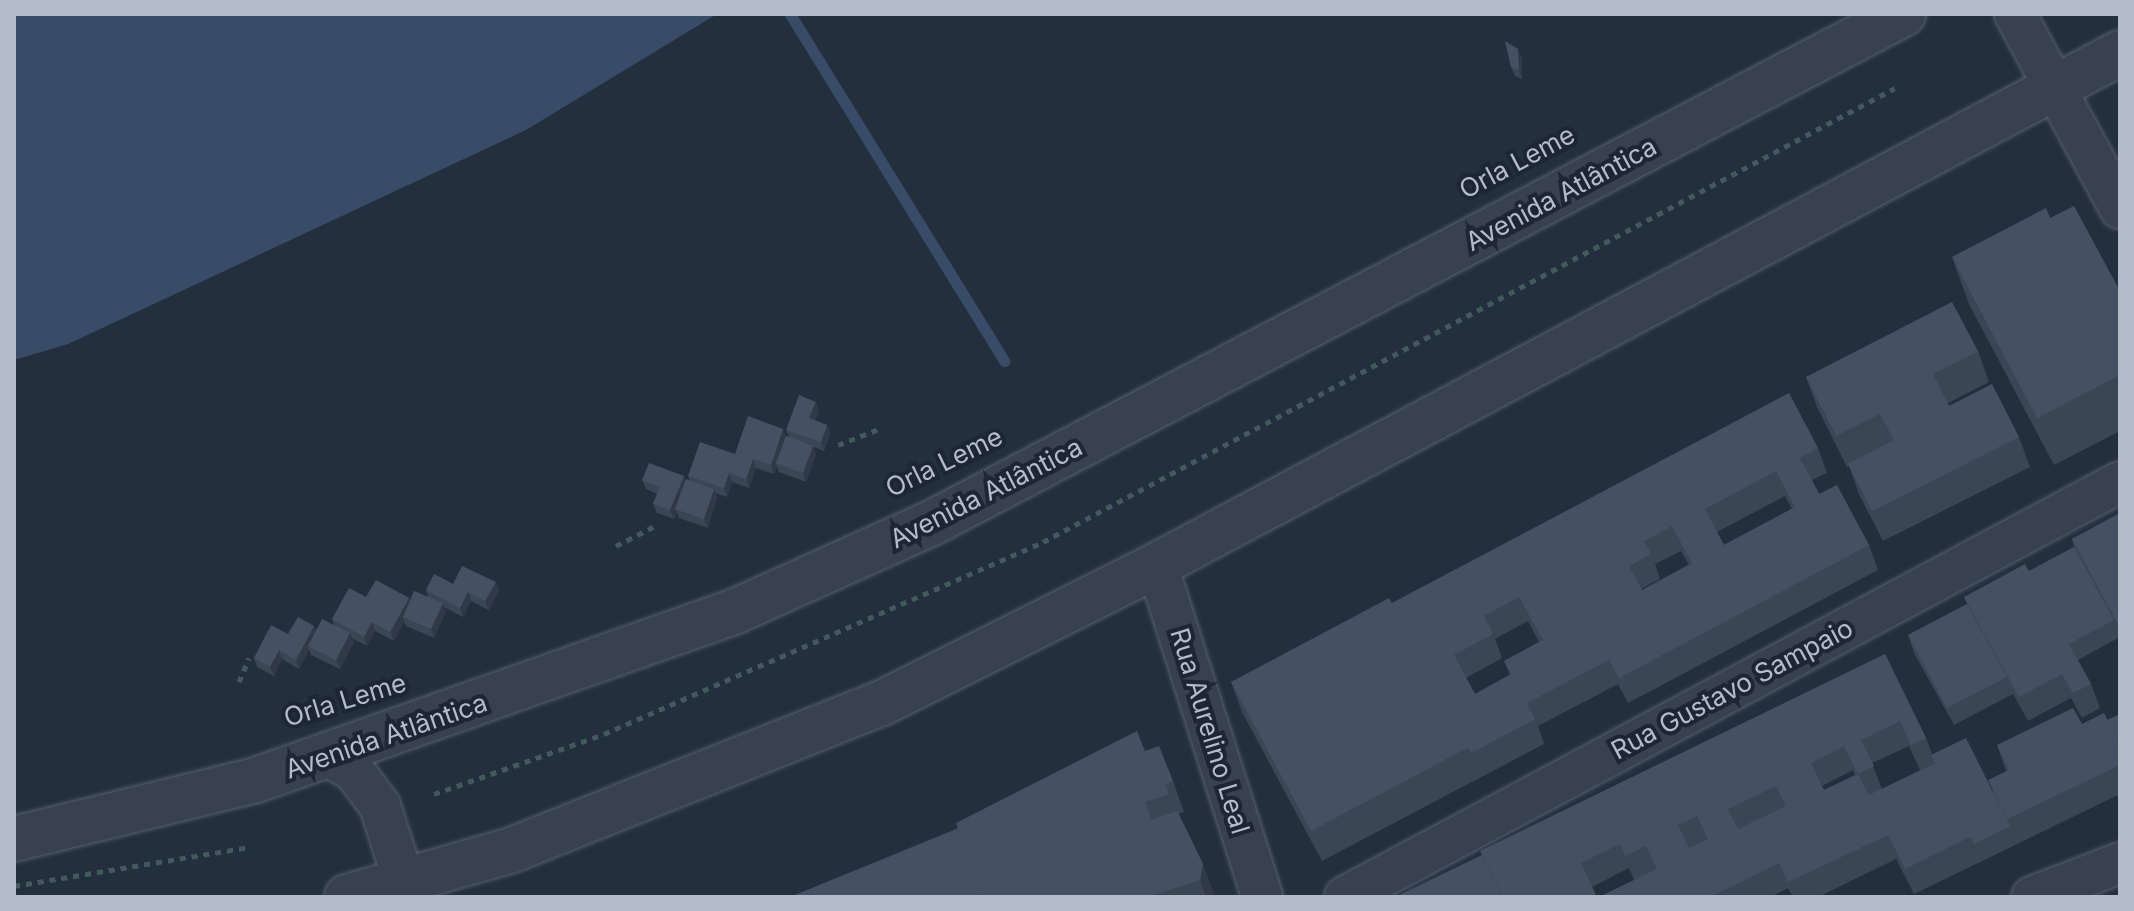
<!DOCTYPE html>
<meta charset="utf-8">
<style>
body{margin:0}
#map{position:relative;width:2134px;height:911px;overflow:hidden;background:#242f3e;font-family:Inter,sans-serif}
div>[style]{position:absolute}
.water>*{inset:0;background:#394c67}
.stream>*{height:11px;margin:-5.5px;padding:0 5.5px;transform-origin:5.5px;border-radius:5.5px;background:#394c67}
.path>*{height:5px;margin-top:-2.5px;transform-origin:0;background:repeating-linear-gradient(90deg,#44595c 0 6px,transparent 0 12px)}
.roads{filter:drop-shadow(0 0 2px #565f6c) drop-shadow(0 0 2px #565f6c)}
.minor>*{height:40px;margin:-20px;padding:0 20px;transform-origin:20px;border-radius:20px;background:#38414e}
.tertiary>*{height:44px;margin:-22px;padding:0 22px;transform-origin:22px;border-radius:22px;background:#38414e}
.wall>*{inset:0;background:#3b4654}
.shaded-wall>*{inset:0;background:#303945}
.building>*{inset:0;background:#455162}
span{translate:-50% -50%;white-space:nowrap;text-align:center;line-height:1.15;-webkit-text-stroke:8px #1d2633;paint-order:stroke}
.street-label{font-size:26px;color:#b4bcc9}
.frame{position:absolute;inset:0;border:16px solid #b4bcc9;pointer-events:none}
</style>
<div id="map">
<div class="water">
<i style="clip-path:polygon(14px 14px,717px 14px,526px 130px,68px 344px,14px 360px)"></i>
</div>
<div class="stream">
<i style="left:790px;top:14px;width:408px;rotate:58.3deg"></i>
</div>
<div class="path">
<i style="left:838px;top:445px;width:44px;rotate:-21.3deg"></i>
<i style="left:616px;top:546px;width:42px;rotate:-27.2deg"></i>
<i style="left:239px;top:682px;width:26px;rotate:-67deg"></i>
<i style="left:434px;top:794px;width:180px;rotate:-19.4deg"></i>
<i style="left:604px;top:734px;width:479px;rotate:-23.6deg"></i>
<i style="left:1043px;top:542px;width:965px;rotate:-28.05deg"></i>
<i style="left:14px;top:886px;width:238px;rotate:-9.4deg"></i>
</div>
<div class="roads">
<div class="minor">
<i style="left:2015px;top:14px;width:221px;rotate:61.6deg"></i>
<i style="left:1157px;top:565px;width:348px;rotate:72.4deg"></i>
<i style="left:328px;top:756px;width:30px;rotate:30deg"></i>
<i style="left:354px;top:771px;width:44px;rotate:53.4deg"></i>
<i style="left:380px;top:806px;width:96px;rotate:72.3deg"></i>
<i style="left:1345px;top:897px;width:879px;rotate:-28.17deg"></i>
<i style="left:2032px;top:897px;width:94px;rotate:-21.1deg"></i>
</div>
<div class="tertiary">
<i style="left:14px;top:839px;width:249px;rotate:-13.7deg"></i>
<i style="left:256px;top:780px;width:509px;rotate:-19.4deg"></i>
<i style="left:736px;top:611px;width:213px;rotate:-24.2deg"></i>
<i style="left:930px;top:524px;width:1099px;rotate:-27.66deg"></i>
<i style="left:347px;top:897px;width:172px;rotate:-15.9deg"></i>
<i style="left:512px;top:850px;width:398px;rotate:-21.7deg"></i>
<i style="left:882px;top:703px;width:308px;rotate:-26.6deg"></i>
<i style="left:1157px;top:565px;width:1091px;rotate:-28deg"></i>
</div>
</div>
<div class="wall">
<i style="clip-path:polygon(1522px 58px,1522px 79px,1515px 76px,1511px 67px)"></i>
<i style="clip-path:polygon(1952px 257px,2120px 291px,2120px 431px,2054px 465px,1969px 304px)"></i>
<i style="clip-path:polygon(1978px 351px,1989px 382px,1948px 403px,1949px 406px,2019px 437px,2030px 467px,1883px 541px,1859px 494px,1849px 466px,1847px 467px,1817px 407px,1806px 377px)"></i>
<i style="clip-path:polygon(819px 411px,815px 421px,827px 425px,830px 434px,824px 451px,813px 447px,816px 455px,806px 482px,779px 472px,777px 466px,774px 474px,756px 468px,749px 488px,732px 482px,727px 497px,716px 493px,717px 498px,708px 528px,679px 518px,677px 512px,674px 519px,657px 513px,653px 504px,657px 494px,646px 489px,642px 480px,690px 481px,688px 476px,735px 454px,786px 436px,789px 437px,786px 430px)"></i>
<i style="clip-path:polygon(evenodd,1818px 448px,1827px 473px,1812px 480px,1819px 494px,1869px 545px,1878px 570px,1628px 703px,1618px 684px,1538px 726px,1544px 744px,1322px 861px,1242px 712px,1231px 682px,1392px 603px,1818px 448px,1785px 496px,1792px 509px,1724px 545px,1717px 532px,1785px 496px,1818px 448px,1681px 551px,1689px 565px,1642px 590px,1641px 589px,1660px 579px,1655px 564px,1681px 551px,1818px 448px,1528px 621px,1539px 642px,1504px 661px,1510px 675px,1475px 694px,1466px 678px,1502px 658px,1495px 639px,1528px 621px)"></i>
<i style="clip-path:polygon(2120px 513px,2120px 637px,2078px 660px,2091px 684px,2100px 708px,2082px 718px,2071px 698px,2028px 721px,2013px 694px,1954px 725px,1914px 653px,1908px 635px,1967px 604px,1964px 597px,2029px 571px,2074px 547px,2072px 539px)"></i>
<i style="clip-path:polygon(453px 584px,499px 591px,489px 610px,471px 601px,463px 617px,444px 607px,446px 612px,434px 638px,406px 626px,404px 622px,394px 641px,375px 631px,367px 646px,352px 638px,354px 642px,340px 669px,311px 655px,309px 650px,299px 669px,282px 659px,274px 676px,257px 667px,254px 658px,288px 634px,314px 626px,316px 631px,334px 625px,332px 619px,366px 597px,409px 598px,410px 601px,428px 596px,426px 590px)"></i>
<i style="clip-path:polygon(evenodd,1885px 654px,1926px 738px,1932px 754px,1992px 791px,2006px 771px,1997px 745px,2082px 724px,2107px 720px,2120px 714px,2120px 794px,1914px 894px,1896px 859px,1818px 897px,1793px 897px,1788px 888px,1770px 897px,1599px 897px,1634px 880px,1629px 868px,1592px 887px,1482px 855px,1885px 654px,1909px 746px,1920px 770px,1934px 763px,1882px 789px,1872px 763px,1909px 746px,1885px 654px,1853px 770px,1855px 775px,1824px 790px,1822px 786px,1853px 770px)"></i>
<i style="clip-path:polygon(1145px 751px,1173px 781px,1184px 812px,1179px 814px,1203px 864px,1214px 895px,1214px 897px,790px 897px)"></i>
</div>
<div class="shaded-wall">
<i style="clip-path:polygon(1518px 49px,1522px 58px,1522px 79px,1519px 70px)"></i>
<i style="clip-path:polygon(816px 402px,819px 411px,812px 427px,809px 418px)"></i>
<i style="clip-path:polygon(827px 425px,830px 434px,824px 451px,821px 442px)"></i>
<i style="clip-path:polygon(783px 429px,787px 438px,776px 463px,777px 466px,774px 474px,771px 465px)"></i>
<i style="clip-path:polygon(813px 446px,816px 455px,806px 482px,803px 473px)"></i>
<i style="clip-path:polygon(753px 459px,756px 468px,749px 488px,746px 479px)"></i>
<i style="clip-path:polygon(729px 473px,732px 482px,727px 497px,724px 488px)"></i>
<i style="clip-path:polygon(684px 476px,687px 485px,675px 509px,677px 512px,674px 519px,670px 510px)"></i>
<i style="clip-path:polygon(714px 489px,717px 498px,708px 528px,704px 519px)"></i>
<i style="clip-path:polygon(496px 582px,499px 591px,489px 610px,485px 601px)"></i>
<i style="clip-path:polygon(468px 592px,471px 601px,463px 617px,460px 608px)"></i>
<i style="clip-path:polygon(409px 598px,412px 607px,403px 617px,404px 622px,394px 641px,390px 632px)"></i>
<i style="clip-path:polygon(443px 603px,446px 612px,434px 638px,431px 629px)"></i>
<i style="clip-path:polygon(372px 622px,375px 631px,367px 646px,364px 637px)"></i>
<i style="clip-path:polygon(314px 626px,317px 635px,308px 646px,309px 650px,299px 669px,296px 660px)"></i>
<i style="clip-path:polygon(350px 633px,354px 642px,340px 669px,336px 660px)"></i>
<i style="clip-path:polygon(279px 650px,282px 659px,274px 676px,270px 667px)"></i>
<i style="clip-path:polygon(1203px 864px,1214px 895px,1214px 897px,1206px 897px,1200px 880px)"></i>
</div>
<div class="building">
<i style="clip-path:polygon(1505px 41px,1518px 49px,1519px 70px,1511px 67px)"></i>
<i style="clip-path:polygon(2074px 206px,2120px 291px,2120px 375px,2037px 418px,1952px 257px,2046px 208px,2050px 218px)"></i>
<i style="clip-path:polygon(1952px 302px,1978px 351px,1933px 374px,1949px 406px,1992px 384px,2019px 437px,1872px 511px,1848px 464px,1894px 440px,1880px 414px,1836px 436px,1806px 377px)"></i>
<i style="clip-path:polygon(evenodd,1789px 393px,1818px 448px,1800px 458px,1819px 494px,1837px 485px,1869px 545px,1619px 678px,1609px 660px,1527px 703px,1535px 719px,1471px 753px,1392px 603px,1789px 393px,1776px 471px,1795px 507px,1724px 545px,1705px 509px,1776px 471px,1789px 393px,1672px 526px,1692px 563px,1642px 590px,1629px 566px,1651px 554px,1644px 541px,1672px 526px,1789px 393px,1519px 597px,1543px 640px,1504px 661px,1511px 674px,1475px 694px,1454px 655px,1493px 634px,1484px 616px,1519px 597px)"></i>
<i style="clip-path:polygon(799px 395px,816px 402px,809px 418px,827px 425px,821px 442px,786px 430px)"></i>
<i style="clip-path:polygon(748px 416px,783px 429px,771px 465px,753px 459px,746px 479px,729px 473px,724px 488px,688px 476px,700px 442px,735px 454px)"></i>
<i style="clip-path:polygon(786px 436px,813px 446px,803px 473px,776px 463px)"></i>
<i style="clip-path:polygon(649px 463px,684px 476px,670px 510px,653px 504px,660px 487px,642px 480px)"></i>
<i style="clip-path:polygon(686px 479px,714px 489px,704px 519px,675px 509px)"></i>
<i style="clip-path:polygon(2120px 513px,2120px 628px,2072px 539px)"></i>
<i style="clip-path:polygon(2074px 547px,2114px 620px,2069px 644px,2029px 571px)"></i>
<i style="clip-path:polygon(2025px 564px,2091px 684px,2073px 693px,2062px 674px,2019px 697px,1964px 597px)"></i>
<i style="clip-path:polygon(462px 566px,496px 582px,485px 601px,468px 592px,460px 608px,426px 590px,434px 574px,453px 584px)"></i>
<i style="clip-path:polygon(376px 580px,409px 598px,390px 632px,372px 622px,364px 637px,332px 619px,349px 588px,366px 597px)"></i>
<i style="clip-path:polygon(414px 591px,443px 603px,431px 629px,403px 617px)"></i>
<i style="clip-path:polygon(1389px 598px,1469px 747px,1311px 831px,1231px 682px)"></i>
<i style="clip-path:polygon(1967px 604px,2007px 677px,1947px 708px,1908px 635px)"></i>
<i style="clip-path:polygon(298px 617px,314px 626px,296px 660px,279px 650px,270px 667px,254px 658px,271px 625px,288px 634px)"></i>
<i style="clip-path:polygon(322px 619px,350px 633px,336px 660px,308px 646px)"></i>
<i style="clip-path:polygon(evenodd,1885px 654px,1926px 738px,1911px 745px,1900px 721px,1861px 740px,1874px 766px,1858px 774px,1844px 746px,1811px 763px,1824px 790px,1858px 774px,1869px 795px,1936px 763px,1972px 836px,1905px 869px,1888px 835px,1788px 882px,1779px 863px,1710px 897px,1599px 897px,1657px 869px,1646px 846px,1625px 856px,1620px 844px,1581px 863px,1597px 897px,1503px 897px,1480px 851px,1885px 654px,1776px 786px,1786px 806px,1738px 829px,1728px 809px,1776px 786px,1885px 654px,1697px 816px,1708px 839px,1689px 848px,1678px 825px,1697px 816px)"></i>
<i style="clip-path:polygon(2073px 708px,2082px 724px,2104px 713px,2120px 746px,2120px 765px,2007px 819px,1988px 780px,2009px 770px,1997px 745px)"></i>
<i style="clip-path:polygon(2120px 714px,2120px 746px,2107px 720px)"></i>
<i style="clip-path:polygon(1137px 731px,1145px 751px,1159px 746px,1173px 781px,1165px 784px,1169px 794px,1145px 802px,1152px 820px,1177px 811px,1203px 864px,1200px 880px,1147px 897px,982px 897px,956px 823px)"></i>
<i style="clip-path:polygon(1966px 738px,2010px 826px,1974px 844px,1931px 755px)"></i>
<i style="clip-path:polygon(958px 829px,982px 897px,790px 897px)"></i>
<i style="clip-path:polygon(1482px 855px,1503px 897px,1395px 897px)"></i>
</div>
<div class="street-label">
<span style="left:1517px;top:162px;rotate:-28deg">Orla Leme</span>
<span style="left:1561px;top:194px;rotate:-28deg">Avenida Atlântica</span>
<span style="left:944px;top:462px;rotate:-26deg">Orla Leme</span>
<span style="left:986px;top:493px;rotate:-27deg">Avenida Atlântica</span>
<span style="left:1732px;top:689px;rotate:-28deg">Rua Gustavo Sampaio</span>
<span style="left:345px;top:700px;rotate:-17deg">Orla Leme</span>
<span style="left:1210px;top:731px;rotate:73deg">Rua Aurelino Leal</span>
<span style="left:386px;top:736px;rotate:-19deg">Avenida Atlântica</span>
</div>
<div class="frame"></div>
</div>
